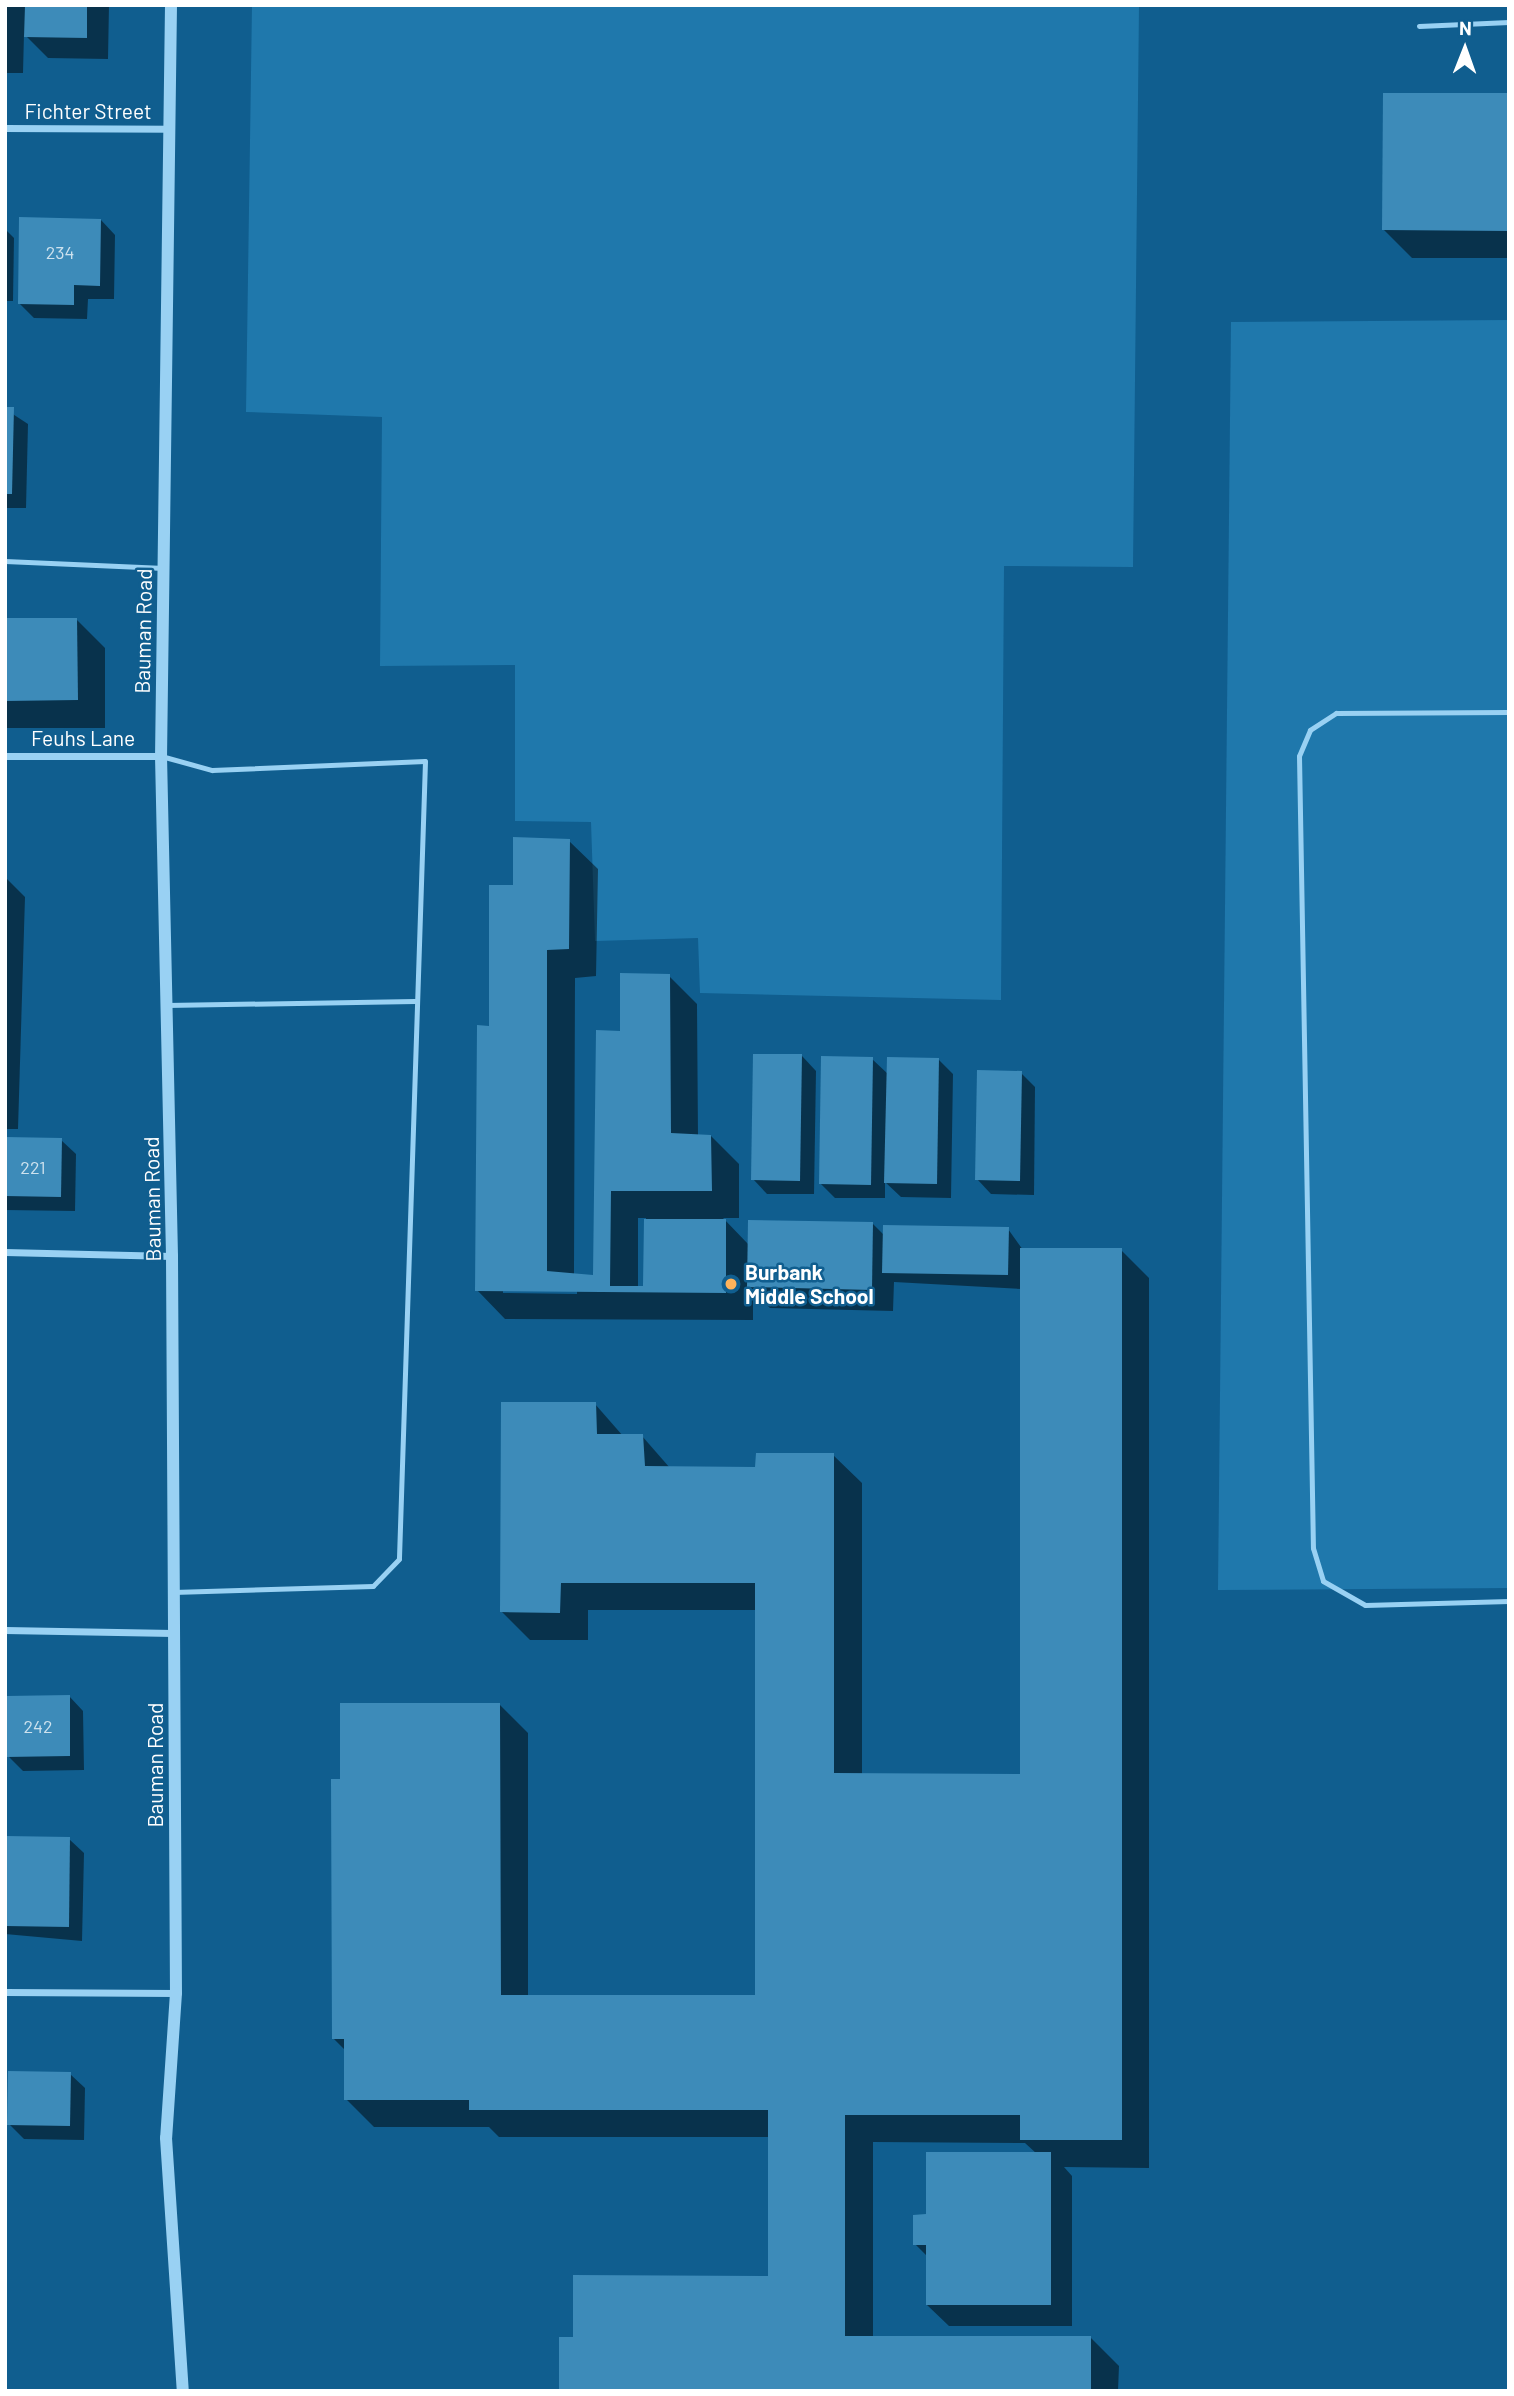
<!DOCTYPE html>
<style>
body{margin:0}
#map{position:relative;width:1514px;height:2396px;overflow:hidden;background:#105e8f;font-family:Barlow,sans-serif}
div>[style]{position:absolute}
.green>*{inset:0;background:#1f78ac}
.shadow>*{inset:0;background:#0007}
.building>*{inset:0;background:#3d8bb9}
.service>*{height:5px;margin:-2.5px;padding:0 2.5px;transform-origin:2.5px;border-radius:2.5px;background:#99d1f3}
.minor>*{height:7px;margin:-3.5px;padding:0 3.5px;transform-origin:3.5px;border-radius:3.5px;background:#99d1f3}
.tertiary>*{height:12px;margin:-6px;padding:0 6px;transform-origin:6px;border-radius:6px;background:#99d1f3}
.dots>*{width:19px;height:19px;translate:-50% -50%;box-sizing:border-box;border:4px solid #105e8f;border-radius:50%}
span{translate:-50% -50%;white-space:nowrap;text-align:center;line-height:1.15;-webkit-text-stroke:5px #105e8f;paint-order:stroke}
.number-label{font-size:18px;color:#cee2ee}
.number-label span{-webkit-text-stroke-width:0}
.street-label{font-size:21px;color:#fff}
.poi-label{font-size:21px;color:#fff;font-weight:700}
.left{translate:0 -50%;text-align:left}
.frame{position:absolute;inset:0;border:7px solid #fff;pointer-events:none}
.north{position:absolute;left:1430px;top:14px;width:70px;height:70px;-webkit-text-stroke:5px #105e8f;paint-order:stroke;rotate:1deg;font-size:19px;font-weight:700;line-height:28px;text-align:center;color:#fff}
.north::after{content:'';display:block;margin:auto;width:24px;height:32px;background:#fff;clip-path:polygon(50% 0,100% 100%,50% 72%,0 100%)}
</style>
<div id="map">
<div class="green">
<i style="clip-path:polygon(252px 5px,1139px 5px,1133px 567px,1004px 566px,1001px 1000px,700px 993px,698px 938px,595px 941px,591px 822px,515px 821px,515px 665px,380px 666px,382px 417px,246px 412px)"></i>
<i style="clip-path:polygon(1509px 320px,1509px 1588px,1218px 1590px,1231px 322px)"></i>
</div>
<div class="shadow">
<i style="clip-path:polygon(5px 5px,109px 5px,108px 59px,48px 58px,24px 34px,23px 73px,5px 73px)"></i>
<i style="clip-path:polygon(1509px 94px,1509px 258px,1412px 258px,1384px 230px)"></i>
<i style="clip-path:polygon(101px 220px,115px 235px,114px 299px,88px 299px,87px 319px,34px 318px,19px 303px)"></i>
<i style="clip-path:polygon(5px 229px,14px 238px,13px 301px,5px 301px)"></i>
<i style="clip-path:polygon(5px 409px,28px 424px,26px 508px,5px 508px)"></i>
<i style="clip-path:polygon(5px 620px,77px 620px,105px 648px,105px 728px,5px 728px)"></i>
<i style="clip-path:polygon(evenodd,569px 841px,598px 869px,596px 976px,575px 978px,574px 1275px,594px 1277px,621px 1033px,669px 976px,697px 1004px,698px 1136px,711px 1136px,739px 1164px,739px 1218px,723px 1218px,749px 1245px,873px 1224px,885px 1236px,1008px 1229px,1023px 1250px,1121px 1250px,1149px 1278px,1149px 2168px,1064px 2167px,1072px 2176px,1072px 2326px,949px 2326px,927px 2305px,928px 2257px,915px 2244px,928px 2216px,1037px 2154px,1025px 2143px,873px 2142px,873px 2337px,1090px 2337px,1119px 2366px,1118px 2391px,561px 2391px,575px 2339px,770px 2278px,770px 2137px,499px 2137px,489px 2127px,374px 2127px,346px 2099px,346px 2051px,333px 2038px,342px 1781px,500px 1705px,528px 1733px,528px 1996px,757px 1997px,757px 1610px,588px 1610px,588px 1640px,530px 1640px,502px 1612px,595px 1404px,623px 1436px,642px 1436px,670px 1468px,757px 1468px,833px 1455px,862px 1483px,862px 1775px,1022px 1776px,1021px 1289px,894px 1282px,893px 1311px,770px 1308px,753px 1292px,753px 1320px,505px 1319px,477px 1290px,491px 1027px,515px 887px,569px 841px,638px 1218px,646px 1218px,645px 1287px,638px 1287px,638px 1218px,569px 841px,503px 1290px,577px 1290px,577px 1294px,503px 1293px,503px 1290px)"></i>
<i style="clip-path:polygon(5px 877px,25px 897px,18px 1129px,5px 1129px)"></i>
<i style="clip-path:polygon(802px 1056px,816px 1071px,814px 1194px,767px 1194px,753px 1179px)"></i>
<i style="clip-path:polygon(872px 1059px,888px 1074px,939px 1060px,953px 1074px,951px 1198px,901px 1197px,885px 1182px,885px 1198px,835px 1198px,820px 1183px)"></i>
<i style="clip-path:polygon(1021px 1073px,1035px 1087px,1034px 1195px,991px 1194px,977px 1179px)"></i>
<i style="clip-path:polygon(5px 1139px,61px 1140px,76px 1154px,75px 1211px,5px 1210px)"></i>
<i style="clip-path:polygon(5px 1678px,7px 1697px,69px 1696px,83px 1711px,84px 1770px,23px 1771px,5px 1753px)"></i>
<i style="clip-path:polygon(5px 1838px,69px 1839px,84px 1853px,82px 1941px,5px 1934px)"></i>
<i style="clip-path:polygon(70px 2074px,85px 2088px,84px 2140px,24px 2139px,9px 2124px)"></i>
</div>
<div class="building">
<i style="clip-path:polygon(25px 5px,87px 5px,87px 38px,24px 37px)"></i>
<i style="clip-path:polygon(1383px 93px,1509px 93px,1509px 231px,1382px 230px)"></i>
<i style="clip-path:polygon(19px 217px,101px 219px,100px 286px,74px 285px,74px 305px,18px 304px)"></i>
<i style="clip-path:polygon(5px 407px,14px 407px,12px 494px,5px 494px)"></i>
<i style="clip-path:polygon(5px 618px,77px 618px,78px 700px,5px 701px)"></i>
<i style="clip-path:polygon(513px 837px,570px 839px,569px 949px,547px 950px,547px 1271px,593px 1275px,596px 1030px,620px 1031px,620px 973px,670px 974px,671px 1133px,711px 1135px,712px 1191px,611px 1191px,610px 1286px,643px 1286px,644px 1219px,726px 1219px,726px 1293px,475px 1291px,477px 1025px,489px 1026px,489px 885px,513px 885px)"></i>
<i style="clip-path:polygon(753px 1054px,802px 1054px,800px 1181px,751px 1180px)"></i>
<i style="clip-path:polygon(821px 1056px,873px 1057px,871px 1185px,819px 1184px)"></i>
<i style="clip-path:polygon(887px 1057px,939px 1058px,937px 1184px,884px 1183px)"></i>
<i style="clip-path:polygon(977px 1070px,1022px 1071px,1020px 1181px,975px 1180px)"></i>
<i style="clip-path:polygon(5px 1137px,62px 1138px,61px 1197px,5px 1196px)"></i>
<i style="clip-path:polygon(748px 1220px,873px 1222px,872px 1290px,747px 1287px)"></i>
<i style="clip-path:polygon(883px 1225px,1009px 1227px,1008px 1275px,882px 1273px)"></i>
<i style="clip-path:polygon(1020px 1248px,1122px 1248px,1122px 2140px,1020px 2140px,1020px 2115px,845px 2115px,845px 2336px,1091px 2336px,1091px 2391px,559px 2391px,559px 2337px,573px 2337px,573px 2275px,768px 2276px,768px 2110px,469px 2110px,469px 2100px,344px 2100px,344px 2039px,332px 2039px,331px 1779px,340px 1779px,340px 1703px,500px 1703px,501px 1995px,755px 1995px,755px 1583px,561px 1583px,560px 1613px,500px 1612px,501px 1402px,596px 1402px,597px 1434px,643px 1434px,645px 1466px,755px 1467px,756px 1453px,834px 1453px,834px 1773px,1020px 1774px)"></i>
<i style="clip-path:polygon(70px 1695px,70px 1756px,6px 1757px,6px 1696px)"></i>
<i style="clip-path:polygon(5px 1836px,70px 1837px,69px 1927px,5px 1926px)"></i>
<i style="clip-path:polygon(8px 2071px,71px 2072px,70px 2126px,7px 2125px)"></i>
<i style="clip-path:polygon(926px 2152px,1051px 2152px,1051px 2305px,926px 2305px,926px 2245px,913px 2245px,913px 2215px,926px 2214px)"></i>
</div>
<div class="service">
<i style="left:1419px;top:26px;width:90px;rotate:-2.5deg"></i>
<i style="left:5px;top:561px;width:159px;rotate:2.5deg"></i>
<i style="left:1509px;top:712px;width:173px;rotate:179.7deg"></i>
<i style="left:1336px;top:713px;width:31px;rotate:147deg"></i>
<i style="left:1310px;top:730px;width:28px;rotate:113deg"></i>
<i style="left:1299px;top:756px;width:792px;rotate:88.99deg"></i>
<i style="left:1313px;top:1548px;width:34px;rotate:73deg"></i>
<i style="left:1323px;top:1581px;width:48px;rotate:29.7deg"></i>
<i style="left:1365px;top:1605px;width:144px;rotate:-1.6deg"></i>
<i style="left:161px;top:756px;width:53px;rotate:15.4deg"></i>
<i style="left:212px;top:770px;width:213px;rotate:-2.4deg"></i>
<i style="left:425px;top:761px;width:798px;rotate:91.87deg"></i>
<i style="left:399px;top:1559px;width:37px;rotate:134deg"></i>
<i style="left:373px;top:1586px;width:200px;rotate:178.3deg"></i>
<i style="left:166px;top:1005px;width:249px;rotate:-0.9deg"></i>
</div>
<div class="minor">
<i style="left:5px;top:128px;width:165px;rotate:0.3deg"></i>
<i style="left:5px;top:756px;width:156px"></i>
<i style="left:5px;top:1252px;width:167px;rotate:1.4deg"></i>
<i style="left:5px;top:1630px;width:168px;rotate:1deg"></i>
<i style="left:5px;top:1992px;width:171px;rotate:0.3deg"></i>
</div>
<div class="tertiary">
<i style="left:171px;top:5px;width:751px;rotate:90.76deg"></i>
<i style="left:161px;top:756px;width:500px;rotate:88.74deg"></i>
<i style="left:172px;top:1256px;width:737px;rotate:89.69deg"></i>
<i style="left:176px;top:1993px;width:145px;rotate:93.9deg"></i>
<i style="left:166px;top:2138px;width:254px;rotate:86.2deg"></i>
</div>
<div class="dots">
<i style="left:731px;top:1284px;background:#ffb35b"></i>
</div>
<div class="number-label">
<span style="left:60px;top:252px">234</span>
<span style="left:33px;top:1167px">221</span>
<span style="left:38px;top:1726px">242</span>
</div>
<div class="street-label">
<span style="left:88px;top:111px">Fichter Street</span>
<span style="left:143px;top:631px;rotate:-89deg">Bauman Road</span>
<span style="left:83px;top:738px">Feuhs Lane</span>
<span style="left:152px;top:1199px;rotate:-91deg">Bauman Road</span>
<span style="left:155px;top:1765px;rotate:-90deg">Bauman Road</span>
</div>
<div class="poi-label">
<span class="left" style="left:745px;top:1284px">Burbank<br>Middle School</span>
</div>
<div class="frame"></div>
<div class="north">N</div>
</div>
